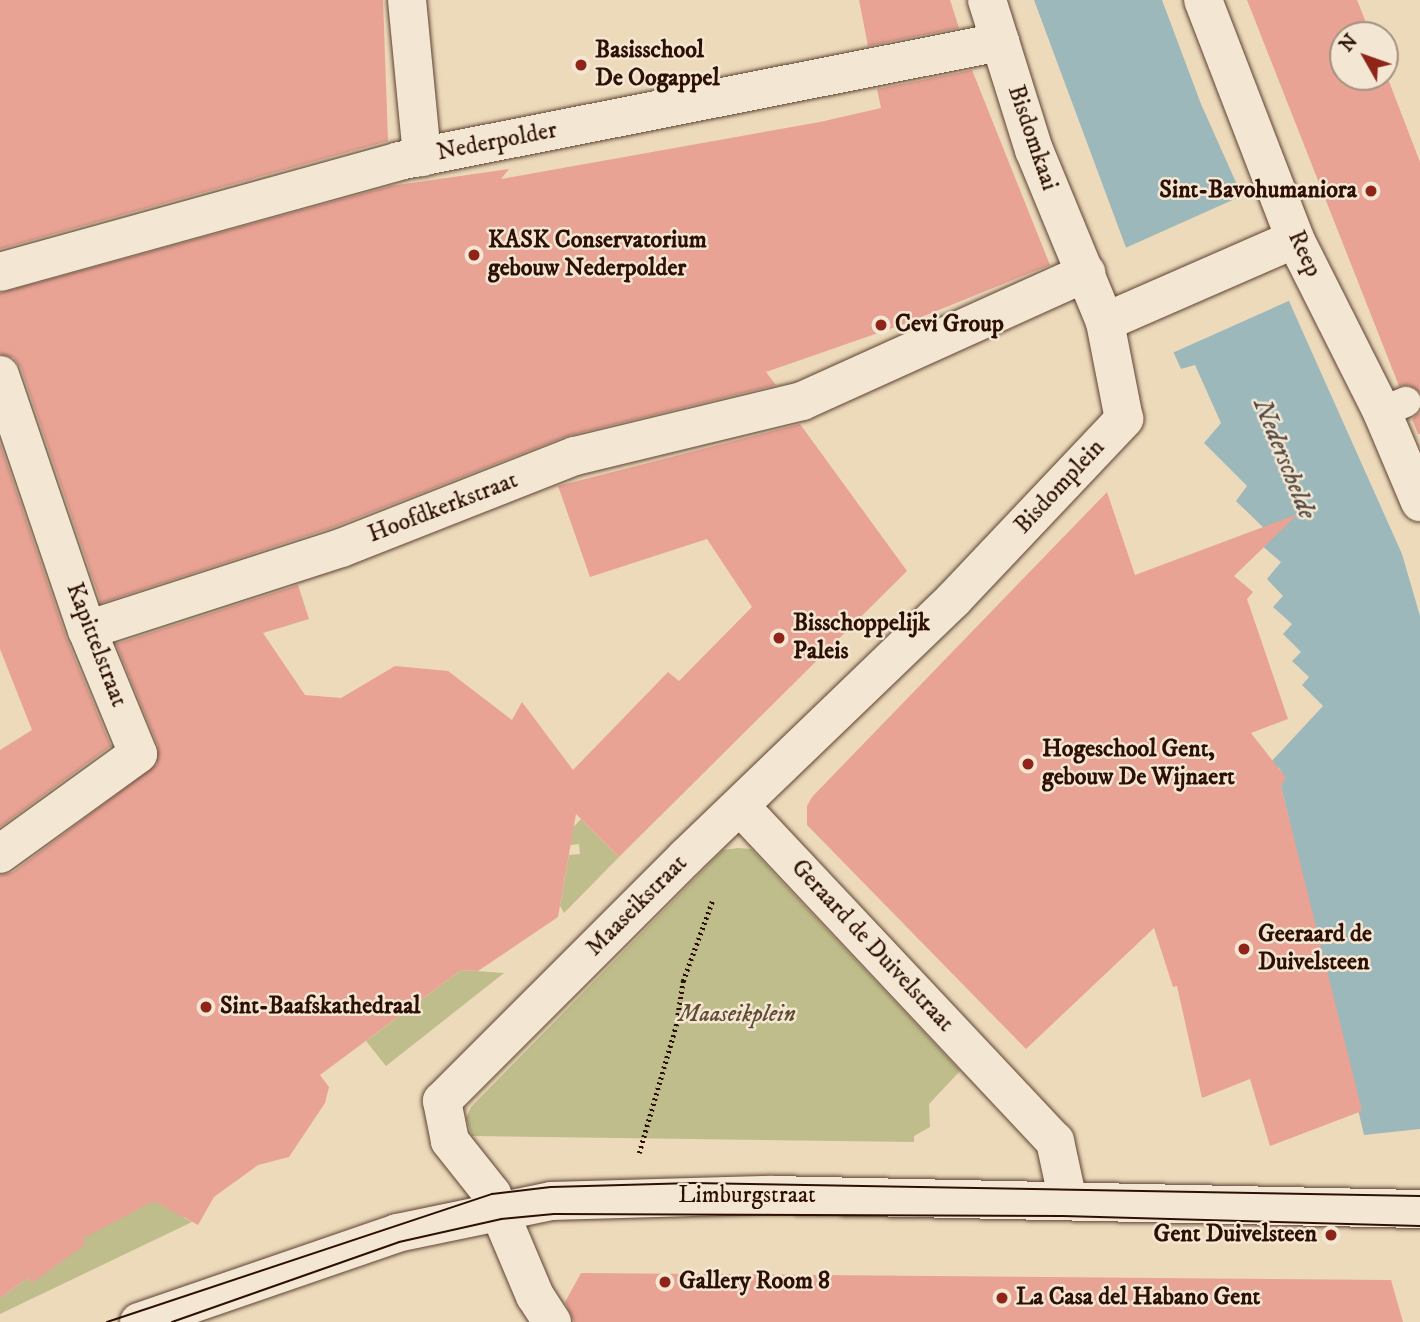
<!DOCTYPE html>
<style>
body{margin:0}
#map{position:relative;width:1420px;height:1322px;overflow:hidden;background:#ecdabb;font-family:"IM FELL DW Pica",serif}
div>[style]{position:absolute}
.green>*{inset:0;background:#bfbd8b}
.water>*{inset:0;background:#9db8ba}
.pier>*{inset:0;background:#ecdabb}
.building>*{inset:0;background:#e8a395}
.path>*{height:4.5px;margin-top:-2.25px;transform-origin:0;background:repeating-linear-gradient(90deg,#2e0f04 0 2px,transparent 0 5.5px)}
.roads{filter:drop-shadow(0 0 2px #5e4232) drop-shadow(0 0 2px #5e4232)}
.lane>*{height:30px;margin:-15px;padding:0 15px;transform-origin:15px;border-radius:15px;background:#f3e7d3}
.street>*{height:38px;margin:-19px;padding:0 19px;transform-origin:19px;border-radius:19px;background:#f3e7d3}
.tram>*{height:2px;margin:-1px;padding:0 1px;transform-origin:1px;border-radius:1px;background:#2e0f04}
.dots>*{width:19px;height:19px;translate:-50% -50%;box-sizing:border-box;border:4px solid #f3e7d3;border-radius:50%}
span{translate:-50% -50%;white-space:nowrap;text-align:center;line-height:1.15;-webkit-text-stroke:5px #f3e7d3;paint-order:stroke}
.poi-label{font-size:24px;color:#2e0f04;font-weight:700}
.left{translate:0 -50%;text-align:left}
.right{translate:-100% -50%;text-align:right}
.street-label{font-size:24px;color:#2e0f04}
.park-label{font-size:24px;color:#614c33;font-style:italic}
.water-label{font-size:26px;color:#554a44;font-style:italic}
.north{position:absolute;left:1329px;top:21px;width:70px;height:70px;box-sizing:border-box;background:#f3e7d3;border:2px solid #a49180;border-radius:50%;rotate:310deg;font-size:19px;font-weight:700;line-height:28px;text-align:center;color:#2e0f04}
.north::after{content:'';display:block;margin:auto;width:24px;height:32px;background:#8f2418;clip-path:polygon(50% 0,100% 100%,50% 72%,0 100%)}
</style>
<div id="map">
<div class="green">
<i style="clip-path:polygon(581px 819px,619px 857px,564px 913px,560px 906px,569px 855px,580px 854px,579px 844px,571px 845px,563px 838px)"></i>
<i style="clip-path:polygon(738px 848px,751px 849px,960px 1071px,929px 1104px,930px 1127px,914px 1136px,914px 1142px,472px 1136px,466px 1118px,471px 1107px,723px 850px)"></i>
<i style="clip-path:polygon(461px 970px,504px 973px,386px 1066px,366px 1041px)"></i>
<i style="clip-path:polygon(170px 1177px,184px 1218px,192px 1222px,0 1314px,0 1298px,28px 1278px,32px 1283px,82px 1239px)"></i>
</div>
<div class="water">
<i style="clip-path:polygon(1034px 0,1162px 0,1201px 104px,1402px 554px,1420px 616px,1420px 1129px,1364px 1135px,1281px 786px,1284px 777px,1279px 768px,1269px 764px,1323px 706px,1302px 685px,1309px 677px,1292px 661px,1301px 652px,1283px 634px,1292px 624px,1273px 607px,1283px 596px,1267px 579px,1281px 562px,1261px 545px,1270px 534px,1236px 501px,1247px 486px,1204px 443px,1221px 423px,1195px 365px,1181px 369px,1125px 245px)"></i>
</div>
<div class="pier">
<i style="clip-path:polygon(1246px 194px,1293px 299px,1170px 354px,1123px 249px)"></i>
</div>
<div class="building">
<i style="clip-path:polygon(0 0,383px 0,388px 141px,0 249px)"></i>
<i style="clip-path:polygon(859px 0,950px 0,959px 28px,868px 46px)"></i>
<i style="clip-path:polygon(1247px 0,1357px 0,1371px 35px,1343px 35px,1343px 77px,1385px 77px,1385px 71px,1420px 162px,1420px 392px,1409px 385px,1399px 386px)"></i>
<i style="clip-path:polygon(972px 70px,1050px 265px,904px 324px,766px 372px,776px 385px,567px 436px,334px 527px,101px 603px,21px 368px,14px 358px,0 354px,0 293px,390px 186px,509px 169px,501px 179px,820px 122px,881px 108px,877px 89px)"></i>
<i style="clip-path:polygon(1420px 412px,1420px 434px,1418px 434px,1412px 419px)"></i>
<i style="clip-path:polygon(800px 424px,907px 571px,619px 857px,576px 814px,558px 917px,478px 971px,461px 970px,320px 1075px,329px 1087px,325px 1103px,289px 1157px,258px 1165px,214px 1197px,198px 1225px,154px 1201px,82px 1239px,86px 1244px,32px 1283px,28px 1278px,0 1298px,0 875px,13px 872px,157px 764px,158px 746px,116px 644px,298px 585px,309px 619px,263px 633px,305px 695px,341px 698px,395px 666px,448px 671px,512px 720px,522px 702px,573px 770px,668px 672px,679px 681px,752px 607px,707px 539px,590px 577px,558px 486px)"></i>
<i style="clip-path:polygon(0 443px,66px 637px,111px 746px,0 827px,0 750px,32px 730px,0 649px)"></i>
<i style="clip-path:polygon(1107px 492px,1135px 575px,1298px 514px,1234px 576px,1253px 592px,1247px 599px,1288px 719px,1251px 733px,1286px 778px,1281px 786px,1362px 1111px,1270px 1146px,1250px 1079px,1202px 1098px,1177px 986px,1173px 987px,1154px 928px,1026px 1049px,807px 825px,807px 806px,812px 797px)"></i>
<i style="clip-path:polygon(581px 1273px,1391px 1280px,1403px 1322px,574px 1322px,565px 1302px)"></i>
</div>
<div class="path">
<i style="left:639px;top:1153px;width:132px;rotate:-73.8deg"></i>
<i style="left:676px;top:1026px;width:46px;rotate:-81.2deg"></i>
<i style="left:683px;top:981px;width:87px;rotate:-69.9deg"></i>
</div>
<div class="roads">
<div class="lane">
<i style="left:1382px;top:412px;width:26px;rotate:-23deg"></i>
</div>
<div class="street">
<i style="left:407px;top:0;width:158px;rotate:84.5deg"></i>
<i style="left:1203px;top:0;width:256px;rotate:68.9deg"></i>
<i style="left:1295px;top:239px;width:194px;rotate:63.3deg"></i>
<i style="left:1382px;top:412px;width:98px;rotate:67.1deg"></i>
<i style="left:0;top:272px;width:414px;rotate:-15.5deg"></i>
<i style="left:399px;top:161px;width:613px;rotate:-11.2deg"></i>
<i style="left:1105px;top:322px;width:207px;rotate:-23.6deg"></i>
<i style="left:0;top:375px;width:269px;rotate:71.2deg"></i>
<i style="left:87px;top:630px;width:134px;rotate:67.6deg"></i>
<i style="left:138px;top:754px;width:170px;rotate:144.1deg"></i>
<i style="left:87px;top:630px;width:267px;rotate:-17.9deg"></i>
<i style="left:341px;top:548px;width:251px;rotate:-21.5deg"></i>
<i style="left:575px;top:456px;width:234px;rotate:-13.6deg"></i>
<i style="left:802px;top:401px;width:312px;rotate:-24.3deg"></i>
<i style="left:740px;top:806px;width:460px;rotate:46.8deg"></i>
<i style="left:1055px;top:1141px;width:61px;rotate:77.8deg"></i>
<i style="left:139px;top:1322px;width:273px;rotate:-19deg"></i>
<i style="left:397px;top:1233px;width:157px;rotate:-11.7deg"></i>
<i style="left:551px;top:1201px;width:221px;rotate:-1.6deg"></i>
<i style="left:772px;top:1195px;width:648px;rotate:1.24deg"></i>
<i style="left:552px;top:1322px;width:31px;rotate:-123deg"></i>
<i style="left:535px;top:1296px;width:111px;rotate:-112.9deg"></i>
<i style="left:492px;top:1194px;width:68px;rotate:-128.4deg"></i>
<i style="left:450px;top:1141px;width:41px;rotate:-101.3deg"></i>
<i style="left:442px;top:1101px;width:345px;rotate:-45deg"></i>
<i style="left:686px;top:857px;width:372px;rotate:-43.9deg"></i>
<i style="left:954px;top:599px;width:248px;rotate:-46.6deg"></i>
<i style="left:1124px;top:419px;width:99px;rotate:-101.1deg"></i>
<i style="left:1105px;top:322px;width:186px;rotate:-112.4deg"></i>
<i style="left:1034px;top:150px;width:157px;rotate:-107.4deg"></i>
</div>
</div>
<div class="tram">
<i style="left:107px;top:1322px;width:406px;rotate:-18.4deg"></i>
<i style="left:492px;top:1194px;width:59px;rotate:-6.8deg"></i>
<i style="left:551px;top:1187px;width:142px;rotate:-1.6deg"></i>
<i style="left:693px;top:1183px;width:727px;rotate:1.02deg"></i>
<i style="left:172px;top:1322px;width:241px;rotate:-19.4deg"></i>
<i style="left:399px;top:1242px;width:105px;rotate:-12.7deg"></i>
<i style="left:501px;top:1219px;width:53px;rotate:-5.4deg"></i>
<i style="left:554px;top:1214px;width:509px;rotate:0.23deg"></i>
<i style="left:1063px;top:1216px;width:357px;rotate:1.6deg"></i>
</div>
<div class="dots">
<i style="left:581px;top:65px;background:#8f2418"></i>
<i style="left:1371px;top:191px;background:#8f2418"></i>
<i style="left:474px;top:255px;background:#8f2418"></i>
<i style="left:881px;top:325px;background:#8f2418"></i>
<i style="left:779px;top:638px;background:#8f2418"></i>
<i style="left:1028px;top:764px;background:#8f2418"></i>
<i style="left:1244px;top:949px;background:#8f2418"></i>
<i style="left:206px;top:1007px;background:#8f2418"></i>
<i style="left:1331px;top:1235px;background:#8f2418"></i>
<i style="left:665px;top:1282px;background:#8f2418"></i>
<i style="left:1002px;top:1298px;background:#8f2418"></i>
</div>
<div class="poi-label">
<span class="left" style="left:595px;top:65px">Basisschool<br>De Oogappel</span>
<span class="right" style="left:1357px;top:191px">Sint-Bavohumaniora</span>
<span class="left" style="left:488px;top:255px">KASK Conservatorium<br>gebouw Nederpolder</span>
<span class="left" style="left:895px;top:325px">Cevi Group</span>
<span class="left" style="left:793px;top:638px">Bisschoppelijk<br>Paleis</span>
<span class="left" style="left:1042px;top:764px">Hogeschool Gent,<br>gebouw De Wijnaert</span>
<span class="left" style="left:1258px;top:949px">Geeraard de<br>Duivelsteen</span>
<span class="left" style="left:220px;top:1007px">Sint-Baafskathedraal</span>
<span class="right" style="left:1317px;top:1235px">Gent Duivelsteen</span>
<span class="left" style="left:679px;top:1282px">Gallery Room 8</span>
<span class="left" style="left:1016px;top:1298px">La Casa del Habano Gent</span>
</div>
<div class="street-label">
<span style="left:1032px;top:138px;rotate:71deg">Bisdomkaai</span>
<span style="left:497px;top:142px;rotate:-11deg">Nederpolder</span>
<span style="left:1304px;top:254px;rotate:65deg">Reep</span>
<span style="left:1060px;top:487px;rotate:-47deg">Bisdomplein</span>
<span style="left:443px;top:508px;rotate:-21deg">Hoofdkerkstraat</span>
<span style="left:96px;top:645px;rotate:69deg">Kapittelstraat</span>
<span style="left:637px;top:906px;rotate:-45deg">Maaseikstraat</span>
<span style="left:872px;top:946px;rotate:47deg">Geraard de Duivelstraat</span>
<span style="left:747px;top:1196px">Limburgstraat</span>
</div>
<div class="park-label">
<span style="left:737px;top:1015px">Maaseikplein</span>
</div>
<div class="water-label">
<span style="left:1284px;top:459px;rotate:68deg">Nederschelde</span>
</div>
<div class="north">N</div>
</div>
